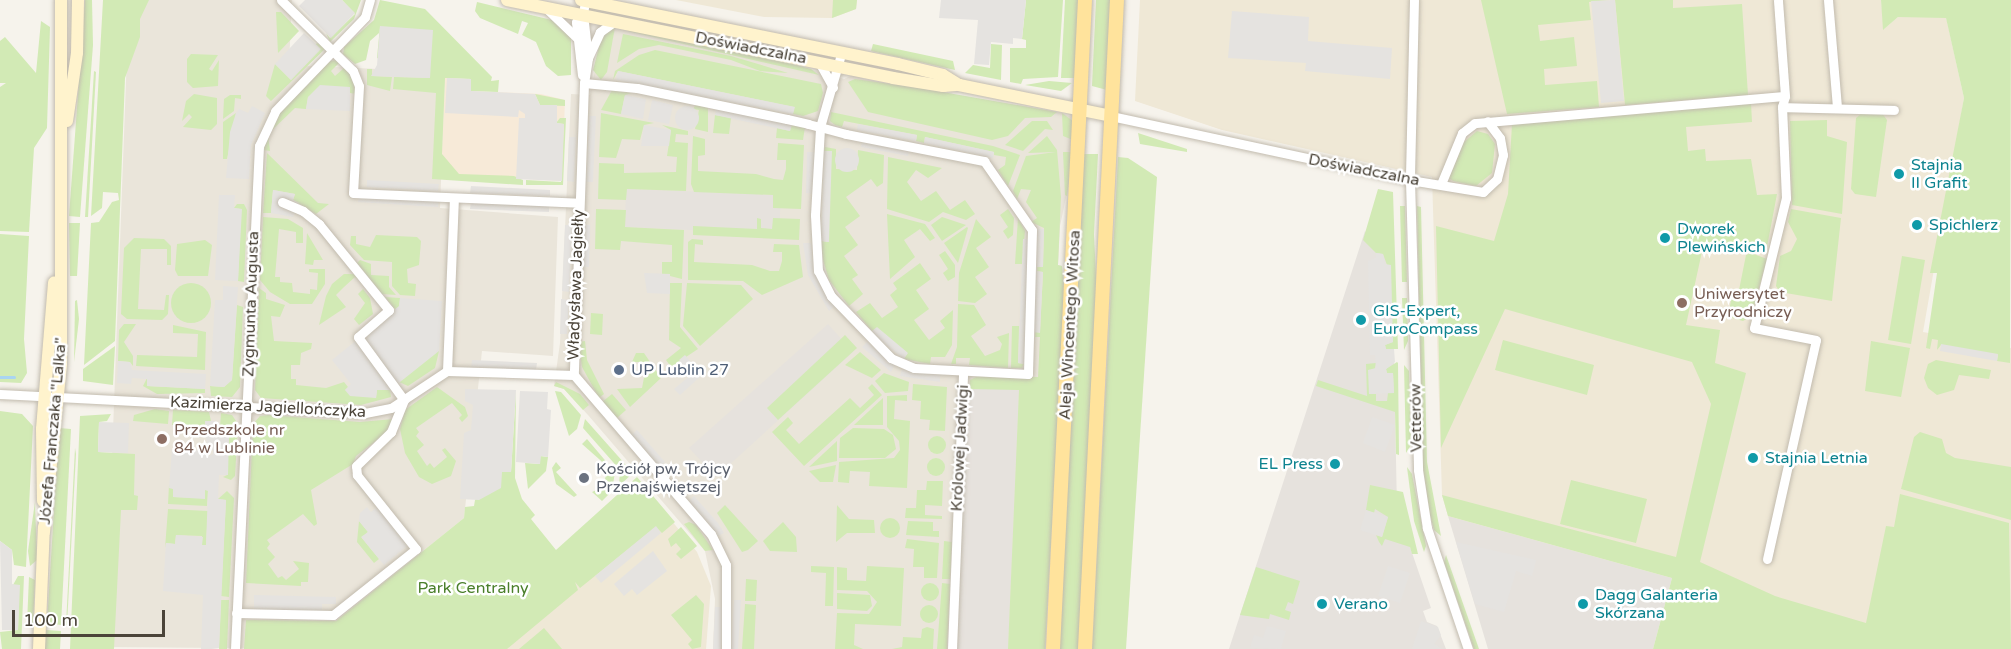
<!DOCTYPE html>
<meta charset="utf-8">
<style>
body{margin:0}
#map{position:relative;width:2011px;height:649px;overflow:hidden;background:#f6f3ec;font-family:"Varela Round",sans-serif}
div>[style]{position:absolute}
.residential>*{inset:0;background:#eae5da}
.commercial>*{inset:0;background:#f7ead8}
.industrial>*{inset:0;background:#e6e2dd}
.education>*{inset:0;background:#efe8d6}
.green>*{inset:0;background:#d2eab5}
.round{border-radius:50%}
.parking>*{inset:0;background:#e5e3e0}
.stream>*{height:3px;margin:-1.5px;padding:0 1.5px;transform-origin:1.5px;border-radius:1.5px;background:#a9d4f2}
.roads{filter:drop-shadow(0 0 2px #c2bbae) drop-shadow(0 0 2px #c2bbae)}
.street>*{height:9px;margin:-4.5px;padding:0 4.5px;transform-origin:4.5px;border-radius:4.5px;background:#fff}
.secondary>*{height:12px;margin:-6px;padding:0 6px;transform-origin:6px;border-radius:6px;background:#fff3cd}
.primary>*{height:14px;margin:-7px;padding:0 7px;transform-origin:7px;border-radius:7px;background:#ffe39c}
.dots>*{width:16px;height:16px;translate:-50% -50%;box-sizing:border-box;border:3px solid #fff;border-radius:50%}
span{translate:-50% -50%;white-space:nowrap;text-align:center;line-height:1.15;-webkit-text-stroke:5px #fff;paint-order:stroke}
.street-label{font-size:16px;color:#4b4439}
.culture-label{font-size:16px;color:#0d838f}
.left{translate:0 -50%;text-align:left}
.right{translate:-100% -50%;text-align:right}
.education-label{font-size:16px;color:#785e54}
.service-label{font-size:16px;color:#4e5e75}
.worship-label{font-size:16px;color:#5b616d}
.park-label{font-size:16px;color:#4a7f2a}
.scale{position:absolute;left:12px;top:610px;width:153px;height:27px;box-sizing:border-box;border:3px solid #4b4439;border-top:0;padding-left:8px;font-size:18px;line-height:21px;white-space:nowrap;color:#4b4439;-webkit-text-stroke:4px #fff;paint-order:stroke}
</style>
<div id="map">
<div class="residential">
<i style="clip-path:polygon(129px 0,292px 0,289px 65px,445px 72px,440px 208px,558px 217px,553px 356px,482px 351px,464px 518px,340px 618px,365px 649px,105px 647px)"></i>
<i style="clip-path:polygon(612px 27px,732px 48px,844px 79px,855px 74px,864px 79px,1062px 113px,1071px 117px,1071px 174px,1060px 226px,1058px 265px,1062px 266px,1045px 649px,713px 649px,715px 599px,705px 551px,588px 415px,564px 389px,554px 386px,560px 343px,571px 94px,590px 95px,602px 35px)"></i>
</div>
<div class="commercial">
<i style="clip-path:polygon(445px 78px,471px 79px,471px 91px,541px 94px,565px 100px,562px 181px,441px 174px)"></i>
</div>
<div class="industrial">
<i style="clip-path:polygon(626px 189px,781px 195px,779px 234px,625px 227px)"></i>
<i style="clip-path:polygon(1365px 231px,1392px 262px,1397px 509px,1431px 608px,1423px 611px,1427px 622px,1437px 626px,1446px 649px,1229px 649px)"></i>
<i style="clip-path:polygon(828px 324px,853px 352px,716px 477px,689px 448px)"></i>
<i style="clip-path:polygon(966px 389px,1019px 389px,1008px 649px,954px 649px)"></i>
<i style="clip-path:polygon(1448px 516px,1672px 578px,1653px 649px,1488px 649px)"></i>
</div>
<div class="education">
<i style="clip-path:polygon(676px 0,857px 0,856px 9px,832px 18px,764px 17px)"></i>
<i style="clip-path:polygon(1140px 0,1881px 0,1884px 29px,1898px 17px,1946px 17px,1964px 98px,1923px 332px,2011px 348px,2011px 649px,1821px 619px,1448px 516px,1442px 495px,1432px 177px,1222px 130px,1135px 101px)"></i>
<i style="clip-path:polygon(663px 510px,697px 552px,711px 586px,706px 649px,494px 649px)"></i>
</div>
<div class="green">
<i style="clip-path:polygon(85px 0,92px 0,93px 45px,80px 217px,69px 216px)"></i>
<i style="clip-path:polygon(103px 0,149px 0,140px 19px,140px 37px,125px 78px,115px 341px,84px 365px,91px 223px,99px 222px,112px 202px,119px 200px,118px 193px,103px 192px,102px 208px,91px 216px)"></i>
<i style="clip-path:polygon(342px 0,361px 0,354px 19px,330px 42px,326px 33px,330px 38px,355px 14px)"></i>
<i style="clip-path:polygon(380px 0,425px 9px,492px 77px,491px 81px,499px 80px,498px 92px,470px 91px,471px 79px,445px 78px,442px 154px,459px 174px,514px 176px,523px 180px,523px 185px,432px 179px,436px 93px,393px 89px,394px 77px,430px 78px,377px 58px,380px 26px,379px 33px,370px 41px,366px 60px,355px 64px,343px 54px,344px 47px,374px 20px)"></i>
<i style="clip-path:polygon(833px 0,857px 0,856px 9px,832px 18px)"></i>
<i style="clip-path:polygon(1026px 0,1063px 0,1058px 77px,1023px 79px,1021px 84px,1010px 82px,1010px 48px,1026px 48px,1026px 40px,1022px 39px)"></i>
<i style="clip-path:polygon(1065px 0,1080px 0,1075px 78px,1061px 78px)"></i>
<i style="clip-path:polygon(1096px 0,1111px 0,1107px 90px,1092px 86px)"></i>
<i style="clip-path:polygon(1481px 0,1609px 0,1589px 2px,1591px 20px,1538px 25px,1540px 41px,1574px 37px,1577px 66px,1544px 69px,1545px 85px,1597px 81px,1599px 107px,1507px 114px)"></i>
<i style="clip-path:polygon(1615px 0,1673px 0,1673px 8px,1742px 4px,1748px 95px,1625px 105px)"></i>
<i style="clip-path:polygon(1881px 0,2011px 0,2010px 363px,1997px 361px,1998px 355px,1941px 345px,1937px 350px,1938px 340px,1932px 339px,1930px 349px,1926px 348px,1937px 273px,1930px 273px,1964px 98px,1946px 18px,1898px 17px,1883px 30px)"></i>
<i style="clip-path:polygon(477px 2px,556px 21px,571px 38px,571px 75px,558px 76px,546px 66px,536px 42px,522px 35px,528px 23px,522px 21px,518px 34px,480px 18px,475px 11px)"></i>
<i style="clip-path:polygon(276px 12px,281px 12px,299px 31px,278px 53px)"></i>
<i style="clip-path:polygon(41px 21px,50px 27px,47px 128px,34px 148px,29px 232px,0 231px,0 87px,6px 83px,0 83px,0 41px,5px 37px,36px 73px)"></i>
<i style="clip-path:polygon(625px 26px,732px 48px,811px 69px,819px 75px,627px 31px)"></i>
<i style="clip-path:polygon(615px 27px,607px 72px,601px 80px,593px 70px,602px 35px)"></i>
<i style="clip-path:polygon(623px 34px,731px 56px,788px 73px,760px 71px,731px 60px,659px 45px,639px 49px,617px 63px)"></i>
<i style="clip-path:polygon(319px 43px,325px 49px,271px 101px,266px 96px,275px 64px,291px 80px,320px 49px,315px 44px)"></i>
<i style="clip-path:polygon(873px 44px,953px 61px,955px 70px,871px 51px)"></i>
<i style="clip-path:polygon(991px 44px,1002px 45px,1001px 80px,965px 73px,973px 65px,990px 68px)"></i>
<i style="clip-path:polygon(655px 50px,821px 84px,823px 93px,818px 111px,803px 116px,793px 114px,794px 107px,618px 71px,613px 80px,615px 71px,639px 55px)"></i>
<i style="clip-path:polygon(191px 54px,218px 55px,209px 69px,212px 71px,219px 60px,218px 86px,193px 88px,187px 82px,187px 59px)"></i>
<i style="clip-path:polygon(336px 60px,339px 63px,331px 71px,335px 76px,344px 68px,351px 71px,356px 94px,350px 93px,350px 88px,308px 97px,306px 109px,295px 108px,268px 134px,270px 151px,264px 150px,267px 133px,275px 118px,330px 61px)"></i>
<i style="clip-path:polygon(367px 69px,372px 69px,372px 76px,392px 77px,390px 91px,367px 85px)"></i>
<i style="clip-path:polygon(94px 71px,96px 72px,88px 217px,85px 217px)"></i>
<i style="clip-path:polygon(855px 79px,920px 88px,1057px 112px,1051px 117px,1025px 118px,1008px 136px,992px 140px,868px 112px,848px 82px)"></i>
<i style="clip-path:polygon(1049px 81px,1072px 83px,1061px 91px,1025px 85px)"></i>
<i style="clip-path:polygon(612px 90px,632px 93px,625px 95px,621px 114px,601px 110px)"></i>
<i style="clip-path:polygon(194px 94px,217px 98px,217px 124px,211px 130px,183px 127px,192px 117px,189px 114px,182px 121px,186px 101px)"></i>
<i style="clip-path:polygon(535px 94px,565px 100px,565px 106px,540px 105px)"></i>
<i style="clip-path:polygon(230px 95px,241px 95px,241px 99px,235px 98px,234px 111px,223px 119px,224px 99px)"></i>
<i style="clip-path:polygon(1751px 103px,1752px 122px,1686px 127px,1688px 151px,1705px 149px,1706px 161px,1751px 159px,1757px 195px,1777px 194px,1767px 247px,1729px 242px,1728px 252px,1703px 247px,1686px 325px,1720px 330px,1715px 363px,1746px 373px,1700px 562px,1775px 596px,1866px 623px,1886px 526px,1894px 527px,1900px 494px,2009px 523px,2011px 649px,1653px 649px,1672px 578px,1448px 516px,1442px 495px,1676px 557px,1711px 404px,1692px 362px,1505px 309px,1441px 448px,1436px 226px,1494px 241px,1508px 194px,1512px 124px)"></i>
<i style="clip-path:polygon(696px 104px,708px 106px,708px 132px,695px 129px,699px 110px,693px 109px)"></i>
<i style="clip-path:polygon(831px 112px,993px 146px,1020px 155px,1008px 186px,998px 170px,1005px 165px,1006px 157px,994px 155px,994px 152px,925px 137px,924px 143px,916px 141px,917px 135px,844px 121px,842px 127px,835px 125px,830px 121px)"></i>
<i style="clip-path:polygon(236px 113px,227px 159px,223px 159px,223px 122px)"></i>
<i style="clip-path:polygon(601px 113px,654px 123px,644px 125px,640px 140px,622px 139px,616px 158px,599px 157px)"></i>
<i style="clip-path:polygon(1062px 113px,1073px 121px,1073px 140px,1063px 136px)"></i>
<i style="clip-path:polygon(1862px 113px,1882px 113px,1887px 120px,1876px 197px,1855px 194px,1851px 189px,1856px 118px)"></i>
<i style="clip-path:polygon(715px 115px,731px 118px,729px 134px,713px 133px)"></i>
<i style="clip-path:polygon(560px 118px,566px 118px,563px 185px,526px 185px,526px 180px,561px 182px,564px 124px,556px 123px)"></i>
<i style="clip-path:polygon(1827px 120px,1827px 136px,1847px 142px,1842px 214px,1792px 205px,1790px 121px)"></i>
<i style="clip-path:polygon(1032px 121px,1047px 121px,1053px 130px,1045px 129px,1023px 151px,1005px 145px)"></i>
<i style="clip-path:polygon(792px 124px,805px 127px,803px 140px,776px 138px,777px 128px,790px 131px)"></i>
<i style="clip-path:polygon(662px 125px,688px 131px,688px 135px,676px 134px,675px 142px,688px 143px,686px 191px,627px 189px,626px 200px,598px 199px,599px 163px,624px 164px,624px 173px,676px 172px,677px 157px,667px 156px,671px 130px)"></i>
<i style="clip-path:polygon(1477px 131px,1488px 134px,1495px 144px,1492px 173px,1476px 186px,1453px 181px,1449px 178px,1463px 143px)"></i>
<i style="clip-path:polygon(1138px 133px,1187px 149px,1187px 152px,1140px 144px)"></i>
<i style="clip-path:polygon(693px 136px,705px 139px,705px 155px,698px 156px,698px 171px,756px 174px,774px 179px,783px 180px,786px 169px,786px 160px,777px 160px,778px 143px,804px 145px,801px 209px,773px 208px,773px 195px,694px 192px,691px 184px)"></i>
<i style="clip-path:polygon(1047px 136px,1057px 150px,1061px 197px,1058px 265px,1062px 266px,1065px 294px,1045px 649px,1008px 649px,1019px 390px,970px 389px,970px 380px,980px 375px,1038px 377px,1040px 337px,1035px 337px,1035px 332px,1040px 332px,1043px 272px,1037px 271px,1037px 267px,1043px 267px,1044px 228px,1031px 222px,1037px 218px,1026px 202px,1031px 190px,1021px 189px,1017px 199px,1013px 191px,1026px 156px,1056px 152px,1028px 153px)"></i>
<i style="clip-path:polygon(825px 147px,836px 149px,836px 169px,857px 170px,858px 150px,884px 155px,883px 183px,877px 187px,871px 179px,846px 197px,860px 216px,845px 227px,858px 245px,844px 256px,858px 275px,852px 279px,863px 294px,849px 306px,829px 280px,823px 260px,821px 241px,828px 242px,831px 151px,824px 151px)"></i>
<i style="clip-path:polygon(1063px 152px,1073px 152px,1067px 196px,1065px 195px)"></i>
<i style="clip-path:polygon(267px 153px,318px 203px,329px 204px,316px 214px,293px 200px,295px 194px,273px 190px,271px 213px,263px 213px)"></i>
<i style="clip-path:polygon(1084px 154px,1098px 154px,1094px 234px,1097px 297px,1080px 649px,1059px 649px)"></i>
<i style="clip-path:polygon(888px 157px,942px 168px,928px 178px,916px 170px,907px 182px,921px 201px,936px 191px,950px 210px,965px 200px,975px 214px,966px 220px,943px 212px,929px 222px,887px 209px)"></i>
<i style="clip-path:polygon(1118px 157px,1128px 158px,1157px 177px,1126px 649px,1092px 649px)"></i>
<i style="clip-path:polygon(1378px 189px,1393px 192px,1398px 349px,1386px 349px,1385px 345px,1393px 342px,1387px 265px,1383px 254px,1376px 253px,1363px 240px)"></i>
<i style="clip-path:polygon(237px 204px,244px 204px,247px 210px,244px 282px,238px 281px,241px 209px,234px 208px)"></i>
<i style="clip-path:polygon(1400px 206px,1405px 206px,1407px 282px,1402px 282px)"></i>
<i style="clip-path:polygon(1417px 206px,1421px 207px,1427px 462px,1441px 536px,1434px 530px,1430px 515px,1423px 467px)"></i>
<i style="clip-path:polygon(596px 209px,626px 210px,625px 227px,684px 230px,682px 279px,662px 274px,662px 262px,672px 262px,672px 245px,621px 241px,620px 250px,595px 249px)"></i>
<i style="clip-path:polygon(1008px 209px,1014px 218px,1013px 235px,1008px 239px,1003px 231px,1008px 227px,1000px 215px)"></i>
<i style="clip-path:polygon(1791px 209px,1841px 218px,1832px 301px,1780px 292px,1776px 286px,1780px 256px,1791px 251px,1797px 239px,1788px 222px)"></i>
<i style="clip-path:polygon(887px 214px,925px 224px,935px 238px,930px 241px,920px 229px,904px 240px,915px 257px,890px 279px)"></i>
<i style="clip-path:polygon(263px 217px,288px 219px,303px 228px,303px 243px,296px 243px,296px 232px,279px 229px,275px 277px,280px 277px,280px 282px,292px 283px,293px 292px,310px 294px,310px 289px,317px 290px,318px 273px,309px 272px,309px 269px,325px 269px,325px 284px,312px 304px,290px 304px,270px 292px,260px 280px)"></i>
<i style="clip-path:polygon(942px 217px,966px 225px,942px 241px,931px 225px)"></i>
<i style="clip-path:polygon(757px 218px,761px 219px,761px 228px,772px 229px,773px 218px,800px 219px,799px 240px,693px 235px,693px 226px,757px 229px)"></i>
<i style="clip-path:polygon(1018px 218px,1025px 231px,1022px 264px,1015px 264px)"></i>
<i style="clip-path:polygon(976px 219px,991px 237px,976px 248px,989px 267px,975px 277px,987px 294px,975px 303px,958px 301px,959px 273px)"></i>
<i style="clip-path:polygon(69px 223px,80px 223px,77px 276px,70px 276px)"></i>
<i style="clip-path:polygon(967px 227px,968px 228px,958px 263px,944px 243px)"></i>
<i style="clip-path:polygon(307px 233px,323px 260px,314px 260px,313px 265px,305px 264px)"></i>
<i style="clip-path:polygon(0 234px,29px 236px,24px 339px,27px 373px,21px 383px,0 382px)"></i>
<i style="clip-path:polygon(376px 235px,417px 237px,421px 241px,419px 265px,407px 269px,408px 283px,416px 284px,415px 296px,400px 295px,392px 286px,392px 262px,364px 260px,350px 245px,351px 236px,356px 236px,356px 244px,370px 247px)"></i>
<i style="clip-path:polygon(134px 238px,164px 239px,171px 246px,171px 265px,167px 265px,167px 249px,141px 249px,138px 309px,164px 310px,166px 295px,169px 295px,168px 314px,162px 320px,127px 319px,121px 314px,124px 248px)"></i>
<i style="clip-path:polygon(692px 239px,703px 240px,703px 245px,695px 244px,694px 262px,752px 265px,770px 271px,779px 271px,782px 261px,782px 252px,773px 252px,774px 244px,799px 245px,803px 277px,762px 295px,743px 281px,688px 280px,688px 242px)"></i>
<i style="clip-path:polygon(205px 240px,212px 245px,208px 276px,178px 276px,175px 270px,177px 244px)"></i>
<i style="clip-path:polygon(945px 251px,955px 265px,955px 277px,948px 281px,943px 273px,948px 269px,939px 255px)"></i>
<i style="clip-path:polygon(1751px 253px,1767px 259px,1751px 316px,1743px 321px,1732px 318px,1729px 312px,1732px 294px,1739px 290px,1746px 255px)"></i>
<i style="clip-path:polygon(1902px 256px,1925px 260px,1911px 344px,1888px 340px)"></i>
<i style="clip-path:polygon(360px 260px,371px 264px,371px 275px,389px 276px,389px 287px,396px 295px,382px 294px,357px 263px)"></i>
<i style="clip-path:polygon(920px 263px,931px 279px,916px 290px,929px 309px,914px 320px,929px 340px,945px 328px,940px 321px,953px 310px,952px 345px,945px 357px,931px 357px,930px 364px,904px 359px,907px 353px,877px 328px,872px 331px,856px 312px,870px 303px,882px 318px,898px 307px,890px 295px,897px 289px,893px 283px)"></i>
<i style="clip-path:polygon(344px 274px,354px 274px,361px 281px,355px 277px,344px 287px,336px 295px,346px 307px,319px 325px,326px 296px,332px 284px)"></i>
<i class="round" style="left:171px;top:283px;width:40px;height:40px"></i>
<i style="clip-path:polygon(670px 283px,682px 283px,680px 327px,698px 349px,671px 367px,666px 360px,681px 348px,669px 340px)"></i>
<i style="clip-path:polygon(687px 283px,741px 285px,753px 299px,700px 346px,683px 326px)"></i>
<i style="clip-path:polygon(259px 288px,266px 293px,266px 299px,285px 305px,280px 317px,271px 316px,274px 341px,312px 343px,311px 349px,301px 353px,300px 365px,291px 365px,291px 379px,296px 379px,296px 385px,326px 388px,344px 382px,348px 387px,345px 390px,376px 398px,377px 390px,384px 388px,390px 390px,391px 397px,361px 405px,261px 398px,255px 390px)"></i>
<i style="clip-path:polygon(363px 289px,370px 298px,373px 314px,359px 325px,354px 319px,365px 303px,358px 294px)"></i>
<i style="clip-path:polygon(385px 297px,400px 298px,399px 310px,435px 351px,439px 351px,435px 368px,408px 386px,399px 382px,433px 355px)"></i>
<i style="clip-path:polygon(1402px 298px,1407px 298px,1408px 341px,1404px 350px)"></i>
<i style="clip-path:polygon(77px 300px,79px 319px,74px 362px,75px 301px)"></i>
<i style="clip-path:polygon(958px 304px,974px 305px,986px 325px,971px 336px,985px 356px,1000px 350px,1002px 344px,997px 337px,1009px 333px,1008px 368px,969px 365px,970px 358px,956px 358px,956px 364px,951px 364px,957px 347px)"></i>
<i style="clip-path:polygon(237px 305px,243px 307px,240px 387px,232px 397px,211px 396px,210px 386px,224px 387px,232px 380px)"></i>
<i style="clip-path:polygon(591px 313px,603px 314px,602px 335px,590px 334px)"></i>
<i style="clip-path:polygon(124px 324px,136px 324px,124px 342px,133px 356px,133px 366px,130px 362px,118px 361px,119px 330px)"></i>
<i style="clip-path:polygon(173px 325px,206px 332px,205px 370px,136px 366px,137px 355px,197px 357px,198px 334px,173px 333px)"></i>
<i style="clip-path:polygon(1012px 326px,1019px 326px,1018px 363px,1024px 364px,1022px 368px,1011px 368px)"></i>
<i style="clip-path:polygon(845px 335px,857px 348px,778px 420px,767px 408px)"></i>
<i style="clip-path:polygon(1503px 340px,1594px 365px,1587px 395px,1495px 370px)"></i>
<i style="clip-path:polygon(585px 341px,587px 360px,604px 394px,599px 398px,582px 367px,578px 342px)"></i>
<i style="clip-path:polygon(1871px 341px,1910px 348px,1901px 397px,1865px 391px)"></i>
<i style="clip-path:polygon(115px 346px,113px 385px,83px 381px,83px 369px)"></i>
<i style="clip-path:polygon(860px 352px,881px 370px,872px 378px,845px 365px)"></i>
<i style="clip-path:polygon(636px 353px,644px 353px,661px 378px,630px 407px,617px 389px,642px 388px,647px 362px,632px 362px)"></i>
<i style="clip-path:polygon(1936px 360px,1991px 370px,1989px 379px,1959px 375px,1954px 390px,1937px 395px,1928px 388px,1924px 378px,1928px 364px)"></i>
<i style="clip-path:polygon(1397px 362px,1398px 363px,1399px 455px,1396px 454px,1395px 412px,1316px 386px,1318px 380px,1367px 396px,1366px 364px,1376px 363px,1369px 394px,1376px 394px,1376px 401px,1387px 401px,1388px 393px,1394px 393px,1393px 373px,1387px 373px,1386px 369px)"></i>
<i style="clip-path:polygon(1404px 365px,1409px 371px,1411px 445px,1406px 453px)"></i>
<i style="clip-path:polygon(884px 373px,909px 382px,908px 391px,885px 393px,875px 381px)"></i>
<i style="clip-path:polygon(147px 378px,147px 386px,205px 389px,205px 393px,157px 394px,143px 386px)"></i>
<i style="clip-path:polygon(556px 382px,580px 394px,589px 405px,583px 410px,564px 389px,554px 386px)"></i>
<i style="clip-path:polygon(872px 384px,882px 395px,804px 466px,772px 432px,788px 417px,793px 423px,786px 430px,799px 444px,850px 398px,860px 408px,874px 395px,868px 388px)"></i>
<i style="clip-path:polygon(913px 384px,947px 387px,945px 431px,929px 430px,930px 420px,920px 419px,921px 401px,912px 400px)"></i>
<i style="clip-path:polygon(437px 387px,465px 407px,468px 416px,462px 422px,459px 418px,462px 415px,452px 403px,416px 428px,419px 432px,416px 436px,424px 445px,417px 451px,427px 466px,430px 463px,434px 468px,447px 457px,442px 450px,445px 448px,456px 461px,451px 476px,432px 484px,419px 477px,405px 453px,400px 429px,405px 410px)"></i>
<i style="clip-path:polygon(516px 390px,515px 478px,522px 499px,535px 515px,531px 519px,556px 550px,637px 477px,675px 522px,662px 533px,656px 527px,580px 588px,575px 582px,578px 590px,507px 649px,244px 649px,246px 620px,336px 621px,464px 518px,465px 507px,474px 506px,475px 500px,501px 471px,511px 472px)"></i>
<i style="clip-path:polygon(555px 391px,561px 392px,581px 415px,577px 429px,569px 436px)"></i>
<i style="clip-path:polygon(612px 394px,626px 410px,617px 418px,602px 402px)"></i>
<i style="clip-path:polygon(907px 395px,907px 401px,895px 400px,894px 419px,910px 421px,907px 488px,869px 486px,870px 472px,850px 471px,849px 483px,838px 482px,839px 462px,894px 458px,900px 450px,899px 441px,887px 427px,887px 396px)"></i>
<i style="clip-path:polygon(883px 398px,883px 425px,854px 425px)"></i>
<i style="clip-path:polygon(155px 409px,169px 411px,168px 424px,133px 421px,134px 415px)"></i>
<i style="clip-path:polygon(173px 410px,209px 412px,211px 421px,205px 421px,205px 427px,172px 425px)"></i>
<i style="clip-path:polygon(0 411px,22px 414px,33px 426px,26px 567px,14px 565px,12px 550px,0 541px)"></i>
<i style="clip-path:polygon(221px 413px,232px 415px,238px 424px,235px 476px,231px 480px,223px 477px,227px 475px,229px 437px,220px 427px)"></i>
<i style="clip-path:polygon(111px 414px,107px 421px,99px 422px,98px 452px,135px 454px,134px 495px,138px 496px,137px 510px,121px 510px,114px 649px,70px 649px,80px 416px)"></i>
<i style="clip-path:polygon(268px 415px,360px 422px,394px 419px,389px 431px,356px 456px,353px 464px,311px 490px,317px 524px,314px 526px,303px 514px,267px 540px,270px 544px,267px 548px,275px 557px,268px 564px,278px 578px,282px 576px,286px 580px,299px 569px,293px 561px,309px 563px,308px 582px,301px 582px,301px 586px,246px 583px,253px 424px,260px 416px)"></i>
<i style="clip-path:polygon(585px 419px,633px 473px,619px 486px,620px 470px,583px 428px)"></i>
<i style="clip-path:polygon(59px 428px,71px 429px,61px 625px,47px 623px)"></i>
<i style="clip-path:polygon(853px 428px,884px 429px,893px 435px,896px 449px,885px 458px,839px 458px,840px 438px)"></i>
<i style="clip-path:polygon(1920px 432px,1942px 439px,1946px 453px,1955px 458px,2011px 467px,2011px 520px,1901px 489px,1914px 437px)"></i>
<i class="round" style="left:928px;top:436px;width:18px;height:18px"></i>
<i style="clip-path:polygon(587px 439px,615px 472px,612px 491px,602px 501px,592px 492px,603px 487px,608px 467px,582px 444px)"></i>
<i style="clip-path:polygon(837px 441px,837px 461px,809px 467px)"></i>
<i style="clip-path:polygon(75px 448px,76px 454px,67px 625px,66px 625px)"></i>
<i style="clip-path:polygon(540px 456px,548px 457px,546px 471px,528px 489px,525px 463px,540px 464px)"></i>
<i class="round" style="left:927px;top:458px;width:18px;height:18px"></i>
<i style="clip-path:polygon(556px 462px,561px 468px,556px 472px,577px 495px,574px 497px,556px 484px,552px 468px)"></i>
<i style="clip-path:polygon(836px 465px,833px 482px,820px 482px,809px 471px)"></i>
<i style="clip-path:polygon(1407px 467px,1412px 474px,1426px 546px,1424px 552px,1414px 521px)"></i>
<i style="clip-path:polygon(1571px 480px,1647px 499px,1636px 543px,1560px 524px)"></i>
<i style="clip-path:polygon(927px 481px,943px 481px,942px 506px,925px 505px,925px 515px,942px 516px,942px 519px,905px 518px,906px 508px,916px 508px,917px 490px,926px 490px)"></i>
<i style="clip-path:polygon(169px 485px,173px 489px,173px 497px,205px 498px,205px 490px,208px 490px,207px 506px,168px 504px)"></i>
<i style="clip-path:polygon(1370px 485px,1403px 492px,1418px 554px,1412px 554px,1410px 547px,1385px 539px,1382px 546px,1379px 542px,1376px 535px,1382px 537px,1388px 517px,1375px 509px,1374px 513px,1366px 510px)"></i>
<i style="clip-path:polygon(227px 491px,234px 498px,229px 597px,221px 596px,226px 500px,218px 499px)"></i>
<i style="clip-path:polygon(35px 502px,37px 560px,30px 566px,28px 551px)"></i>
<i style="clip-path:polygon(725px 505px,758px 541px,748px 550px,742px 552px,717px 513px)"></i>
<i style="clip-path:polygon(837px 505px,849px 519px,874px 520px,875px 533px,847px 533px,836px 542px)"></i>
<i style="clip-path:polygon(168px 509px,208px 511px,206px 545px,202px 546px,202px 536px,176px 535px,175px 544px,166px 543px,165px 548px)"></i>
<i class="round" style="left:880px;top:518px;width:20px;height:20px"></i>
<i style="clip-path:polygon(359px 521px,368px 532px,362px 538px,379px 559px,374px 563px,357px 542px)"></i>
<i style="clip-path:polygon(908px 521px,933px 522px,933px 531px,939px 531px,939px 537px,906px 535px)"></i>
<i style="clip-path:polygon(689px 522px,696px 525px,713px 550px,705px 551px,684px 524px)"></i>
<i style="clip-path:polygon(783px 522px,796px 537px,797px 552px,770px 551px,763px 541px)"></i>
<i style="clip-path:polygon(681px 527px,697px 546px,681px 559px,676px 554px,681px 549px,676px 543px,671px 547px,668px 539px)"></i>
<i style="clip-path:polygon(907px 539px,939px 543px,937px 578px,924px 578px,924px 567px,913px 567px,914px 549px,905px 548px)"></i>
<i style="clip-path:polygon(944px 541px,952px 542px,950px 579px,942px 579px)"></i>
<i style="clip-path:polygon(1446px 555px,1479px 649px,1474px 649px,1455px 594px,1444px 562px)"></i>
<i style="clip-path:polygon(811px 566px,834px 567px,833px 606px,825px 606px,826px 573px,811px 572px)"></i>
<i style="clip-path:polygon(867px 566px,904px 568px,901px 626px,855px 624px,854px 645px,863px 649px,835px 649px,837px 613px,869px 614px,877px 602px,867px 591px,837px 590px,837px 567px,847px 568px,847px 580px,866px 581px)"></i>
<i style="clip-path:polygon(1256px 567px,1300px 581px,1293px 604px,1288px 602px,1285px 610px,1291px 612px,1289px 620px,1270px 614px,1269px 619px,1240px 615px)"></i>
<i style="clip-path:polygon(18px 576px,24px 576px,21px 649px,2px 649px,0 632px,18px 630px,19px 585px,13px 585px)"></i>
<i style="clip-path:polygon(29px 577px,35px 580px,33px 624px,27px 624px)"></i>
<i style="clip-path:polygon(746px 579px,757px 580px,756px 601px,745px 601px)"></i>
<i style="clip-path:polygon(942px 583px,950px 584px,947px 649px,937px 649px)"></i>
<i class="round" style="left:921px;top:583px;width:18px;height:18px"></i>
<i style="clip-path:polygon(837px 593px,870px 595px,872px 606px,867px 611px,837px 609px)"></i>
<i style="clip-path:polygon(696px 595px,704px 604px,701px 647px,692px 649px,688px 644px,692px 640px,671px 615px)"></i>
<i style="clip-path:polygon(221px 600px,229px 600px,227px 649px,219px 649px)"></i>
<i style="clip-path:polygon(745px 604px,756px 605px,754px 649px,742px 649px)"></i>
<i class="round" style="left:920px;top:605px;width:18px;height:18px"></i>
<i style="clip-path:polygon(927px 627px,934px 629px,933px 649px,892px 649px,902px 647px,903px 637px,921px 638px,922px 629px)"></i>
<i style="clip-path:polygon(544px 628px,562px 649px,519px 649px)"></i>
<i style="clip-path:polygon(46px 630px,61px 631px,60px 649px,45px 649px)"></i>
</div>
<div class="parking">
<i style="clip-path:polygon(305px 0,342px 0,355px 13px,331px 38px,299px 6px)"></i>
<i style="clip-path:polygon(941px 0,1026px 0,1022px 39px,1013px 38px,1013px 44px,991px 42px,989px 65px,974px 64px,978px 20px,939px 18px)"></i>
<i style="clip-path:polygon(1615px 0,1624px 101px,1601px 103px,1591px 1px)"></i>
<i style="clip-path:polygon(1232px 11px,1309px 17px,1308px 41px,1392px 48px,1390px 79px,1305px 71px,1306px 63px,1228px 58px)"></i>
<i style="clip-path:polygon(380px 26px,433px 30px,430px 78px,371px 76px,377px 65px)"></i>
<i style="clip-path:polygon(304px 33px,321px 49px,291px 80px,275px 64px)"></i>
<i style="clip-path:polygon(618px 71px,795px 107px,793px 114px,616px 80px)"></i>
<i style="clip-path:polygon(447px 78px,471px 79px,471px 91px,535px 94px,540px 105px,557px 105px,557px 123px,564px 124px,562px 181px,516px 179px,519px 118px,525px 118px,525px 114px,519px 110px,518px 117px,445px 113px)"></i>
<i style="clip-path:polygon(320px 85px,350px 87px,350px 111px,306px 109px,308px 97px)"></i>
<i style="clip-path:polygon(625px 95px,646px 99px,643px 119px,621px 114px)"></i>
<i style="clip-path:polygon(652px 100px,673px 105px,669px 124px,648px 120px)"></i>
<i style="clip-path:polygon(252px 106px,265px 113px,251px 145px,249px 179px,226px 178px,230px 132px,236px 113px,239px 109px,248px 113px)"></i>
<i class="round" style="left:675px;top:106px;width:24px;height:24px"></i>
<i style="clip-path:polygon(716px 108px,792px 124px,790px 131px,715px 115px)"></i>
<i style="clip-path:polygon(589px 116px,596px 116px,593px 182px,586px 182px)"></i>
<i style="clip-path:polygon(858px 124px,917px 135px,916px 141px,857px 130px)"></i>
<i style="clip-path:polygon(644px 125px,671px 130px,669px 146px,641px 146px)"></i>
<i style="clip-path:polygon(569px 137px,576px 137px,574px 182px,567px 181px)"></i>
<i style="clip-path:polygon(925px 137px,994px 152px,993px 158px,924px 143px)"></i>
<i style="clip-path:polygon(862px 140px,910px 150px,908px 156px,861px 147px)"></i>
<i class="round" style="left:835px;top:148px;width:24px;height:24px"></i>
<i style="clip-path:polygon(824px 151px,832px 151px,829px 242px,821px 241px)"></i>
<i style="clip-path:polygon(807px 152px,815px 152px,813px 194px,806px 193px)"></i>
<i style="clip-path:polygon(367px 180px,439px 184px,438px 191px,367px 187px)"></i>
<i style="clip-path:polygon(471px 186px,550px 190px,550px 196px,470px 193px)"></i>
<i style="clip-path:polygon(273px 190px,295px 194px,293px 200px,299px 203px,293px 217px,271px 213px)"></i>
<i style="clip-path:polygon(219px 195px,235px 195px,234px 208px,242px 209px,238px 281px,215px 280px)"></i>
<i style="clip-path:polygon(359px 195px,439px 200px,438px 207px,358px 202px)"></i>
<i style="clip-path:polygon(471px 202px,549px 206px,549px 212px,470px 209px)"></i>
<i style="clip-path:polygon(565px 225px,572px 225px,569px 292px,562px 291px)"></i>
<i style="clip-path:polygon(583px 225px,590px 225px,589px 267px,582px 267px)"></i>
<i style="clip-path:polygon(1037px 229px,1044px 229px,1043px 267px,1036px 267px)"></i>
<i style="clip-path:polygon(1023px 239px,1030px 239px,1024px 364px,1018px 363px)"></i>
<i style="clip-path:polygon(803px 243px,811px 243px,814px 271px,835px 306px,829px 311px,808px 275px)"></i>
<i style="clip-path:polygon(1376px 253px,1383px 254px,1385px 264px,1391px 265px,1393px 342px,1385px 345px,1386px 349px,1394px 349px,1395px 362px,1386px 369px,1387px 373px,1393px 373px,1394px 393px,1369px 394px,1368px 370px,1376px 368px,1375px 355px,1370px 355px,1368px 261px,1376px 258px)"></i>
<i style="clip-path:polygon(1035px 271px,1043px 272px,1040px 333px,1033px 332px)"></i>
<i style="clip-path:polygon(644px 273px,670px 274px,670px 294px,647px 293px)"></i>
<i style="clip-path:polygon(223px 286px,238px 287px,232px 380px,224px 387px,210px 386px,215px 300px,223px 300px)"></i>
<i style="clip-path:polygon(400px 298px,442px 301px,439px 351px,390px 390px,377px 390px,376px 398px,350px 396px,345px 390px,351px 384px,332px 360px,399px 306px)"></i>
<i style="clip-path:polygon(561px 299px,569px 300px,567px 334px,560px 334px)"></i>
<i style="clip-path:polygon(877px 327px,908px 353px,904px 359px,879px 340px,872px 331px)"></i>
<i style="clip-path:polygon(867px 342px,895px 365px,891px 372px,862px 347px)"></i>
<i style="clip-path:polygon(1941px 344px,1998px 354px,1997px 361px,1940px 351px)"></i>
<i style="clip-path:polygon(685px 355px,702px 375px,680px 395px,674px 389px,691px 375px,679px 360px)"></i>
<i style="clip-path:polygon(472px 360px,537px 363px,536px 370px,471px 367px)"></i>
<i style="clip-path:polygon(118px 361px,130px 362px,132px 370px,206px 374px,205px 389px,147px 386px,147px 379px,132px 378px,131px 384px,117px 383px)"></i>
<i style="clip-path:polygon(902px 369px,940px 374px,940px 382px,900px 376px)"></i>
<i style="clip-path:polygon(465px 389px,516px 390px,511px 472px,502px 472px,501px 488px,479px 500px,460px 499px,464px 433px,471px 430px,473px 405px,465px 401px)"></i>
<i style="clip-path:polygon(520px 391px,548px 392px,547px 409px,551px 410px,548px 457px,541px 456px,540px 464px,516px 462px)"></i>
<i style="clip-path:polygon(1372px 417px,1395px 425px,1385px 452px,1363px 443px)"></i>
<i style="clip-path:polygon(205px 421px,215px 421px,229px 437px,228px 475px,219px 475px,218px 499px,226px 500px,219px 648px,212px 649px,201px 649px,203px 595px,163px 591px,166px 543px,175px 544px,176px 535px,203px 537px,202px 545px,206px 545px,208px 491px,205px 490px,205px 499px,173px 497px,173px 489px,169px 488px,172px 449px,206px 451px,207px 457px,213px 454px,213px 450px,207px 450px)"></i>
<i style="clip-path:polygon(99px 422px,129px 423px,128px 453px,98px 452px)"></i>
<i style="clip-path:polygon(637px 430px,665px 462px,659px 467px,631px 435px)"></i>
<i style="clip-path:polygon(694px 496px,718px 523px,724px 533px,718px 536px,689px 501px)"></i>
<i style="clip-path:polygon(367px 507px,371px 512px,377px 507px,408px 545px,384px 565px,361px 537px,368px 532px,359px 521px,360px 513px)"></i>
<i style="clip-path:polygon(1366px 510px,1388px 517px,1382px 537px,1360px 530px)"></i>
<i style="clip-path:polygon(656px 526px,661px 533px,601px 583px,595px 576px)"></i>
<i style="clip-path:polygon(0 541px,12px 550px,12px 584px,20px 585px,18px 630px,2px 630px)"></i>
<i style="clip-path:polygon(1456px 542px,1536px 560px,1532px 576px,1516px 571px,1504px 612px,1475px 604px)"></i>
<i style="clip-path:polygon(653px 551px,667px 571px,637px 595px,632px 589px,624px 596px,614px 584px)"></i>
<i style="clip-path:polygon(1388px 566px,1410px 573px,1400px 603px,1378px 596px)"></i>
<i style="clip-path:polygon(254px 595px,336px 597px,336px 604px,322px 604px,322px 611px,254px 610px)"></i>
<i style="clip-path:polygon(734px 600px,741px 600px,738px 649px,731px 649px)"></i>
<i style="clip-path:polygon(715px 607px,723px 607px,721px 649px,713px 649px)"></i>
<i style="clip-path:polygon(1421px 621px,1438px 627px,1441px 635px,1434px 644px,1442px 649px,1412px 649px)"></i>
<i style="clip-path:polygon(1267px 626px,1286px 631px,1281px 648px,1284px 649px,1250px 648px,1254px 635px,1263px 638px)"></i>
</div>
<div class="stream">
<i style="left:0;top:377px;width:14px"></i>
</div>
<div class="roads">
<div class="street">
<i style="left:281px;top:0;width:101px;rotate:44.6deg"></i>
<i style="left:353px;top:71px;width:16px;rotate:68deg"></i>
<i style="left:359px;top:86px;width:107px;rotate:93.2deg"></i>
<i style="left:353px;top:193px;width:226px;rotate:2.5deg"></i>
<i style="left:1414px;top:0;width:180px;rotate:91.3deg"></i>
<i style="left:1410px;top:180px;width:290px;rotate:88.4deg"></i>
<i style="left:1418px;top:470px;width:59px;rotate:81.2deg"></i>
<i style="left:1427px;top:528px;width:128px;rotate:71.3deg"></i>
<i style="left:1828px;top:0;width:108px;rotate:85.2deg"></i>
<i style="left:548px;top:10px;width:39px;rotate:44deg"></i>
<i style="left:583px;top:14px;width:44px;rotate:83.5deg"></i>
<i style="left:615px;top:21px;width:19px;rotate:144deg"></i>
<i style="left:600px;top:32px;width:29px;rotate:115deg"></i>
<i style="left:588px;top:58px;width:25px;rotate:99deg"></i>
<i style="left:584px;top:83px;width:292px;rotate:92deg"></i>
<i style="left:574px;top:375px;width:210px;rotate:49.3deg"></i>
<i style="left:711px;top:534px;width:34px;rotate:64deg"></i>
<i style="left:726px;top:565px;width:84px;rotate:90deg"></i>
<i style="left:819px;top:62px;width:29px;rotate:61deg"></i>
<i style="left:582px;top:75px;width:53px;rotate:-96.5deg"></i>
<i style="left:576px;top:22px;width:11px;rotate:-49deg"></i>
<i style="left:583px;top:14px;width:13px;rotate:-81deg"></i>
<i style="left:584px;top:83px;width:53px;rotate:5.4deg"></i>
<i style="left:637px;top:88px;width:153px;rotate:11.7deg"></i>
<i style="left:787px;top:119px;width:22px;rotate:13deg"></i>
<i style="left:808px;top:124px;width:12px;rotate:14deg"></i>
<i style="left:820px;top:127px;width:27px;rotate:15deg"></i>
<i style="left:846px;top:134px;width:141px;rotate:11.1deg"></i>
<i style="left:984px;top:161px;width:84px;rotate:55.2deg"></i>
<i style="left:1032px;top:230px;width:144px;rotate:91.6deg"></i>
<i style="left:1028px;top:374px;width:114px;rotate:-177deg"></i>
<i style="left:914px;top:368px;width:25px;rotate:-157deg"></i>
<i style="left:891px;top:358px;width:86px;rotate:-134.1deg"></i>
<i style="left:831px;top:296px;width:28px;rotate:-117deg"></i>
<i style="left:818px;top:271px;width:56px;rotate:-93.1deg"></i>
<i style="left:815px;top:215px;width:88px;rotate:-86.7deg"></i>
<i style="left:820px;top:127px;width:79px;rotate:-73.9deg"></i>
<i style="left:1782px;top:107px;width:112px;rotate:1.5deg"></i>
<i style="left:1111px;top:116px;width:306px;rotate:12.1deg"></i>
<i style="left:1410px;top:180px;width:74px;rotate:9.3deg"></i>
<i style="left:1483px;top:192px;width:19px;rotate:-43deg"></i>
<i style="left:1497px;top:179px;width:25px;rotate:-76deg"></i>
<i style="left:1503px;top:155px;width:17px;rotate:-100deg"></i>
<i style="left:1500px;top:138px;width:21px;rotate:-127deg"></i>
<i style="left:1441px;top:184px;width:55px;rotate:-67.6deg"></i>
<i style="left:1462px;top:133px;width:16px;rotate:-38deg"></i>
<i style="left:1475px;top:123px;width:311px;rotate:-5deg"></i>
<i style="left:1785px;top:96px;width:96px;rotate:-94.2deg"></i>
<i style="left:282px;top:202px;width:23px;rotate:23deg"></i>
<i style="left:303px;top:211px;width:21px;rotate:39deg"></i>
<i style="left:319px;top:224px;width:111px;rotate:50.9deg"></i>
<i style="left:389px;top:310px;width:41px;rotate:138.9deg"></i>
<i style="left:358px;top:337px;width:78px;rotate:53.9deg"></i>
<i style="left:447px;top:371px;width:173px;rotate:-87.7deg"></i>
<i style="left:0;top:394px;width:365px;rotate:3deg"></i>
<i style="left:365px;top:413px;width:26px;rotate:-11deg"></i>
<i style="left:391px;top:408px;width:67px;rotate:-33.5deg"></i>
<i style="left:447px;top:371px;width:127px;rotate:1.8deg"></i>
<i style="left:1767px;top:559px;width:224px;rotate:-77.4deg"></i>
<i style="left:1816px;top:340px;width:63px;rotate:-169deg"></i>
<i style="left:1754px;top:328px;width:134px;rotate:-76.2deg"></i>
<i style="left:1786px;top:198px;width:91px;rotate:-92.5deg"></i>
<i style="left:1782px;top:107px;width:11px;rotate:-75deg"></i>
<i style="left:236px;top:613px;width:97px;rotate:1.2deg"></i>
<i style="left:333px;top:615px;width:106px;rotate:-38.5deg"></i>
<i style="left:416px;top:549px;width:95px;rotate:-128.6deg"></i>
<i style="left:357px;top:475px;width:9px;rotate:-96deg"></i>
<i style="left:356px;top:466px;width:49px;rotate:-44.2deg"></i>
<i style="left:391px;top:432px;width:35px;rotate:-68deg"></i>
<i style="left:235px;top:649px;width:504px;rotate:-87.27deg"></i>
<i style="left:259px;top:146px;width:38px;rotate:-65deg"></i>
<i style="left:275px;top:111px;width:130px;rotate:-46.2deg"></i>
<i style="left:365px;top:17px;width:18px;rotate:-74deg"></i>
<i style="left:952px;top:649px;width:278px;rotate:-87.7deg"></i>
</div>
<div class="secondary">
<i style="left:507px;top:0;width:394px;rotate:11.4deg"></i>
<i style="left:893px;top:78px;width:51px;rotate:9.1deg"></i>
<i style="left:943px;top:86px;width:16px;rotate:-4deg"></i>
<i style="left:959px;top:85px;width:155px;rotate:11.5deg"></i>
<i style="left:581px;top:0;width:323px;rotate:11.4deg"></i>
<i style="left:898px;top:64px;width:46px;rotate:13.7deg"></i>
<i style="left:943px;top:75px;width:19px;rotate:32deg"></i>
<i style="left:67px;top:121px;width:69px;rotate:-81.6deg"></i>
<i style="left:77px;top:53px;width:53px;rotate:-88.9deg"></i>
<i style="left:43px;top:501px;width:72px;rotate:-90.8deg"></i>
<i style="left:42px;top:429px;width:147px;rotate:-85.3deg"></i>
<i style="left:44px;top:532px;width:169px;rotate:-84.2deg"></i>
<i style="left:61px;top:364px;width:364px;rotate:-90deg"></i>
<i style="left:39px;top:649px;width:122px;rotate:-87.7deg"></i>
</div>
<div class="primary">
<i style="left:1053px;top:649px;width:650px;rotate:-87.18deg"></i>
<i style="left:1085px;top:649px;width:650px;rotate:-87.18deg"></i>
</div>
</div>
<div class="dots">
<i style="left:1899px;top:174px;background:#0f9aa8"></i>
<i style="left:1917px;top:225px;background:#0f9aa8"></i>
<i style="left:1665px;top:238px;background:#0f9aa8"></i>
<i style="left:1682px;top:303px;background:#8d6e63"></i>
<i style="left:1361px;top:320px;background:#0f9aa8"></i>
<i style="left:619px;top:370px;background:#5c6f8a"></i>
<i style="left:162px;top:439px;background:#8d6e63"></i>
<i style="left:1753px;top:458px;background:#0f9aa8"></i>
<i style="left:1335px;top:464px;background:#0f9aa8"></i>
<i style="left:584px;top:478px;background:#6b7280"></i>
<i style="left:1322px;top:604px;background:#0f9aa8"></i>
<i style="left:1583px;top:604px;background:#0f9aa8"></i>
</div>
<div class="street-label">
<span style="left:751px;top:48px;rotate:11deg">Doświadczalna</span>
<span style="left:1364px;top:170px;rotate:11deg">Doświadczalna</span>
<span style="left:576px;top:285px;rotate:-88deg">Władysława Jagiełły</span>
<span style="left:251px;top:304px;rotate:-88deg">Zygmunta Augusta</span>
<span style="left:1070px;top:325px;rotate:-87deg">Aleja Wincentego Witosa</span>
<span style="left:268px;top:407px;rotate:3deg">Kazimierza Jagiellończyka</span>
<span style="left:1416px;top:418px;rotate:-91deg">Vetterów</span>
<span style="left:53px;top:431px;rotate:-85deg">Józefa Franczaka "Lalka"</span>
<span style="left:960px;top:448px;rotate:-87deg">Królowej Jadwigi</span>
</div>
<div class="culture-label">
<span class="left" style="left:1911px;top:174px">Stajnia<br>II Grafit</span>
<span class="left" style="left:1929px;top:225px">Spichlerz</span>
<span class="left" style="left:1677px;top:238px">Dworek<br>Plewińskich</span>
<span class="left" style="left:1373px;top:320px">GIS-Expert,<br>EuroCompass</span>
<span class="left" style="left:1765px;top:458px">Stajnia Letnia</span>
<span class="right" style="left:1323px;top:464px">EL Press</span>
<span class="left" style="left:1595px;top:604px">Dagg Galanteria<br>Skórzana</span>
<span class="left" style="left:1334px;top:604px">Verano</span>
</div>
<div class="education-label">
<span class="left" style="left:1694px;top:303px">Uniwersytet<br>Przyrodniczy</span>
<span class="left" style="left:174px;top:439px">Przedszkole nr<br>84 w Lublinie</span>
</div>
<div class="service-label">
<span class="left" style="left:631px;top:370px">UP Lublin 27</span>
</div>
<div class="worship-label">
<span class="left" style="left:596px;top:478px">Kościół pw. Trójcy<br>Przenajświętszej</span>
</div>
<div class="park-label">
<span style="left:473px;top:588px">Park Centralny</span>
</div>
<div class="scale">100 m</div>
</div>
